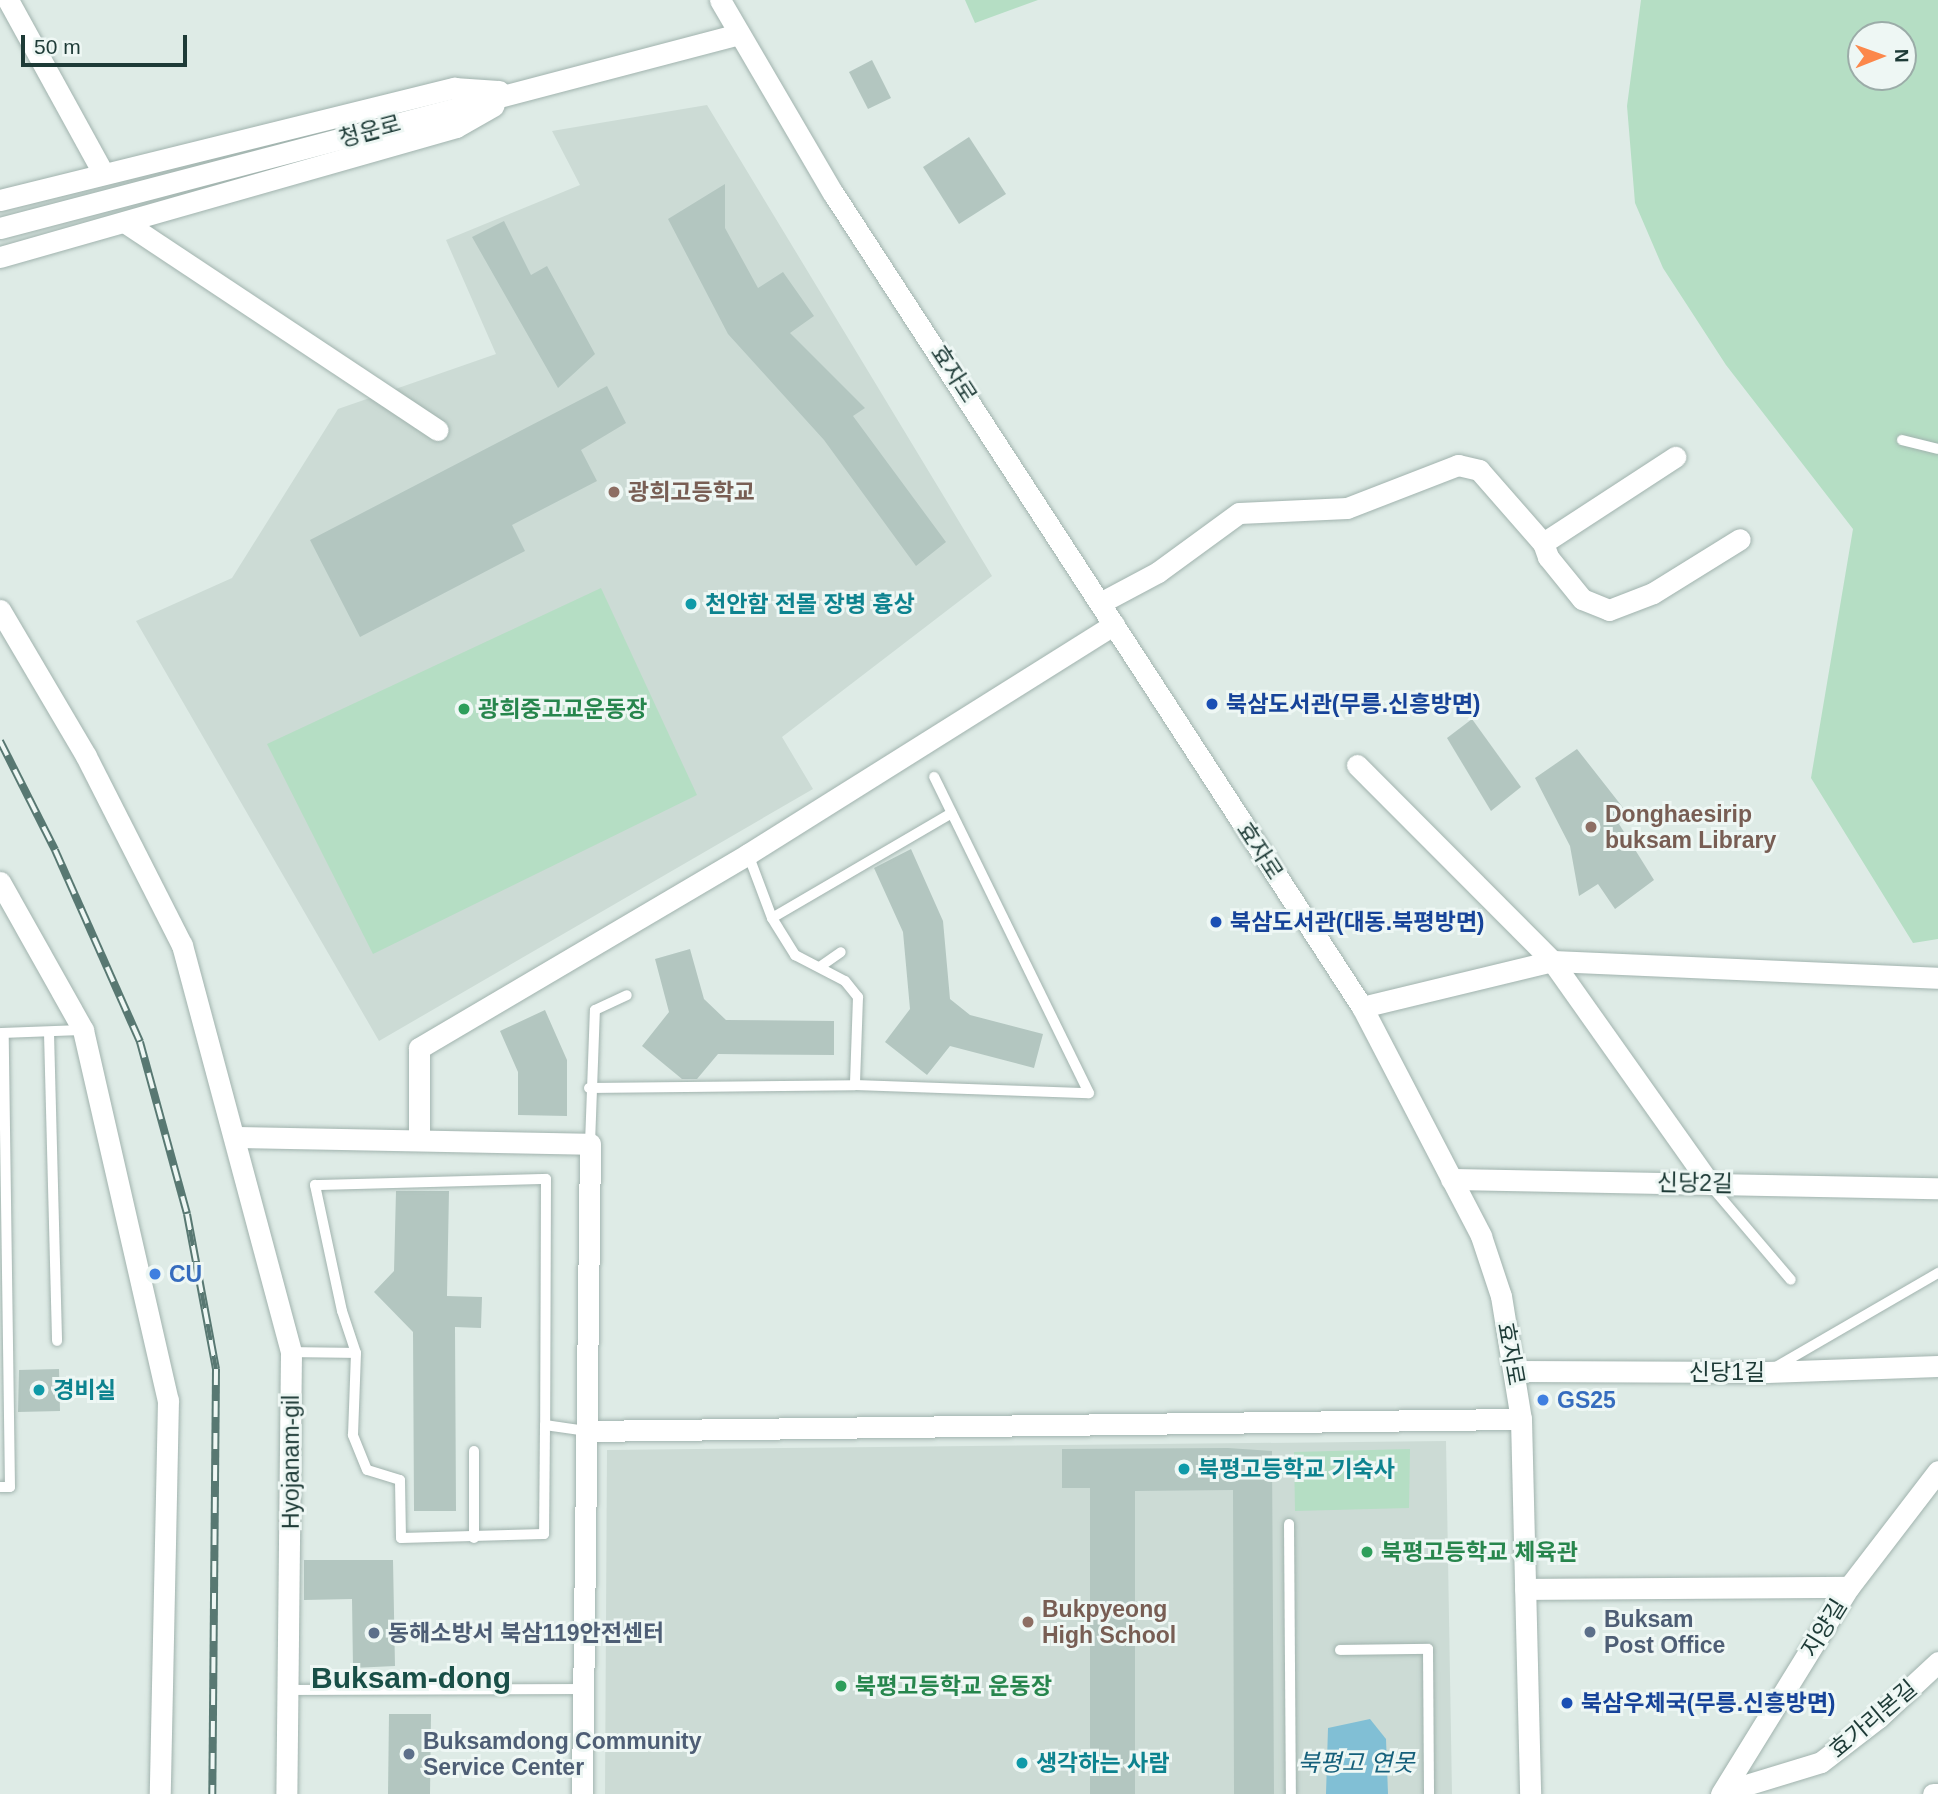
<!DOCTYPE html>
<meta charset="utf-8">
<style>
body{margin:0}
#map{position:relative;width:1938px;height:1794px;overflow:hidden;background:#deebe6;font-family:Helvetica,"Noto Sans KR",sans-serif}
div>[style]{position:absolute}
.built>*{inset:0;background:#ccdbd5}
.green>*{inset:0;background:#b5dec4}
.water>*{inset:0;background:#81bfd5}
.building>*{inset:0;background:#b3c6c0}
.roads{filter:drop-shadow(0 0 2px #a1b3ae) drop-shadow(0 0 2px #a1b3ae)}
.lane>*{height:10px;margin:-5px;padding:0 5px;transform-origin:5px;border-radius:5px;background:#fff}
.street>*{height:21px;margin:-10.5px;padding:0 10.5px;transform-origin:10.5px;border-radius:10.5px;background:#fff}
.secondary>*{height:21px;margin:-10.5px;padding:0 10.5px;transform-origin:10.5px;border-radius:10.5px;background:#fff}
.rail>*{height:8px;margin-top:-4px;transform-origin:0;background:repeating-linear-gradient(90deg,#eef7f4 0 16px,#587872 0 32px);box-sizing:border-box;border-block:2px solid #587872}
.dots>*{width:19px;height:19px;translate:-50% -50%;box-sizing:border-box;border:4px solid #eef7f4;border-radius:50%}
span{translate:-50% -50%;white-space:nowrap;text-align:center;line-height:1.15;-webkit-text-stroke:6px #eef7f4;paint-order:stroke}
.street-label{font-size:23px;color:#1e3b37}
.education-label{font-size:23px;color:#785e54;font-weight:700}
.left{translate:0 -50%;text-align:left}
.culture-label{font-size:23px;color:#0d838f;font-weight:700}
.transit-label{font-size:23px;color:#164399;font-weight:700}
.leisure-label{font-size:23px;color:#27864d;font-weight:700}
.shop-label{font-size:23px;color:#366cbe;font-weight:700}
.service-label{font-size:23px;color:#4e5e75;font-weight:700}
.water-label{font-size:24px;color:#15607b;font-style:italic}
.district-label{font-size:30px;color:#194f47;font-weight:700}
.north{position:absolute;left:1847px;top:21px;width:70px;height:70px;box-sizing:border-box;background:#eef7f4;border:2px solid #9baca8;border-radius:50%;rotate:89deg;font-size:19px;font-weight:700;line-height:28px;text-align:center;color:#1e3b37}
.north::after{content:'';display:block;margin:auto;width:24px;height:32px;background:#fc884b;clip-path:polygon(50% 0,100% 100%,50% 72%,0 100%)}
.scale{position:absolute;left:21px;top:35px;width:166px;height:32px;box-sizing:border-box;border:4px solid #1e3b37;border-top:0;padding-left:9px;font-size:21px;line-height:24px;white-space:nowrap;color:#1e3b37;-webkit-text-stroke:5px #eef7f4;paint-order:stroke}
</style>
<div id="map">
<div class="built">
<i style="clip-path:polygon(707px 105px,992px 576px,782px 737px,813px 789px,379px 1041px,136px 621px,232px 578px,338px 409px,496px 354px,446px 240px,580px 185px,552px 131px)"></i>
<i style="clip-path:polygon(1446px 1441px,1452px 1794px,605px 1794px,607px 1450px)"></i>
</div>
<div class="green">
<i style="clip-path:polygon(965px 0,1038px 0,975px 23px)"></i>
<i style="clip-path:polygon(evenodd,1641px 0,1938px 0,1938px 939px,1913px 943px,1811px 778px,1853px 529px,1726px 365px,1663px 268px,1635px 203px,1627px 106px,1641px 0,1861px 35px,1903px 35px,1903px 77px,1861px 77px,1861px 35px)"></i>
<i style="clip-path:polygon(601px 588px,697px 795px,373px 954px,267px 744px)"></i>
<i style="clip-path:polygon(1410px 1449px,1409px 1508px,1295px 1511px,1294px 1452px)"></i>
</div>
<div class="water">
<i style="clip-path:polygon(1370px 1719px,1386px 1739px,1388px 1794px,1326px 1794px,1328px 1728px)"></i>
</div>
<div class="building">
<i style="clip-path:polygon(872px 60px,891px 98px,868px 109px,849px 72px)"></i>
<i style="clip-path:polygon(969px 137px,1006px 194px,959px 224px,923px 167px)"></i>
<i style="clip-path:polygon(725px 184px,725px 228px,758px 288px,783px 272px,814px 316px,790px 333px,865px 408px,853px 416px,946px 542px,916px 566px,824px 440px,728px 334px,668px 219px)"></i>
<i style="clip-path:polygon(504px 221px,531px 275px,547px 266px,595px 354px,558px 388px,472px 237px)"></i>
<i style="clip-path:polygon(607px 386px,626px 423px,581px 450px,597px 481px,512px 525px,525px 551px,360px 637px,310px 540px)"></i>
<i style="clip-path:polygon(1472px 719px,1521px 787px,1491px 811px,1447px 738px)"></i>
<i style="clip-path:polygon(1577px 749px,1628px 814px,1619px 824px,1654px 880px,1615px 909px,1598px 884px,1579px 896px,1570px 846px,1535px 778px)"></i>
<i style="clip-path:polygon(911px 849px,943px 921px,950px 999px,970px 1015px,1043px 1034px,1034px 1068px,950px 1046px,927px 1075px,885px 1042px,910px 1009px,903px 932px,874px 868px)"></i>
<i style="clip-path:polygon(690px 949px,704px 999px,726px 1020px,834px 1021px,834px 1055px,718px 1054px,697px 1079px,682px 1079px,642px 1046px,669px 1012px,655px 959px)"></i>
<i style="clip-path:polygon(545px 1010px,567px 1060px,567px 1116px,518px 1115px,518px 1072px,500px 1031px)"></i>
<i style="clip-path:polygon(396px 1191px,449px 1191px,447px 1296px,482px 1297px,481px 1328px,455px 1327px,456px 1511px,414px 1511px,413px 1332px,374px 1292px,394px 1271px)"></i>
<i style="clip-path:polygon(59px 1369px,60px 1411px,18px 1412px,19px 1370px)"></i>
<i style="clip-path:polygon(1228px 1448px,1272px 1451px,1274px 1794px,1234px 1794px,1233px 1490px,1135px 1491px,1135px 1794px,1090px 1794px,1090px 1488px,1062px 1488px,1062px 1449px)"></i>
<i style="clip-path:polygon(304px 1560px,393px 1560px,395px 1666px,353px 1668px,352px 1599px,304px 1600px)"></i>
<i style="clip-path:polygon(389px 1714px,431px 1714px,430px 1794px,388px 1794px)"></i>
</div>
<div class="roads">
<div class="lane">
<i style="left:1902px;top:440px;width:37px;rotate:14deg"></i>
<i style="left:748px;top:854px;width:68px;rotate:69.4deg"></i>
<i style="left:772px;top:918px;width:208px;rotate:-30.3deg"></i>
<i style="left:772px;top:918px;width:44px;rotate:58.1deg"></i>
<i style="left:795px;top:955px;width:56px;rotate:27.5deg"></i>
<i style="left:845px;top:981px;width:21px;rotate:51deg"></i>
<i style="left:858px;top:997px;width:88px;rotate:92deg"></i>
<i style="left:821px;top:966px;width:24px;rotate:-35deg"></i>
<i style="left:0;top:1033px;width:83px;rotate:-2.1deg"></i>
<i style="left:49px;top:1033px;width:308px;rotate:88.5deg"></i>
<i style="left:589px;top:1088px;width:266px;rotate:-0.6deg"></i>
<i style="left:855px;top:1085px;width:234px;rotate:2deg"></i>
<i style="left:1089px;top:1093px;width:352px;rotate:-116.1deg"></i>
<i style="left:590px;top:1144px;width:134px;rotate:-87.9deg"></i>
<i style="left:595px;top:1010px;width:35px;rotate:-25deg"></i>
<i style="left:1711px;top:1186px;width:123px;rotate:49.6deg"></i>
<i style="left:291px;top:1352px;width:65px;rotate:0.9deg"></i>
<i style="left:1774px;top:1368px;width:190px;rotate:-30.1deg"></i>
<i style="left:545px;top:1425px;width:109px;rotate:90.5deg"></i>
<i style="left:544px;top:1534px;width:143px;rotate:178.4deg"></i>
<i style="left:401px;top:1538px;width:58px;rotate:-91deg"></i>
<i style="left:400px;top:1480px;width:34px;rotate:-163deg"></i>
<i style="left:367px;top:1470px;width:38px;rotate:-112deg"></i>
<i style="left:353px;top:1435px;width:82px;rotate:-87.9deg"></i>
<i style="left:356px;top:1353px;width:44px;rotate:-108.4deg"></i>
<i style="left:342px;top:1311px;width:129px;rotate:-102.1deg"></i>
<i style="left:315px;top:1185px;width:231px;rotate:-1.5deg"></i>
<i style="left:546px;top:1179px;width:246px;rotate:90.2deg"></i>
<i style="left:545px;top:1425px;width:41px;rotate:8.3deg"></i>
<i style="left:0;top:1487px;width:10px"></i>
<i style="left:10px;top:1487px;width:454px;rotate:-90.8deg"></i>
<i style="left:1289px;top:1524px;width:270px;rotate:89.6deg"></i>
<i style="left:474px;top:1538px;width:87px;rotate:-90deg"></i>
<i style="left:1340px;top:1650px;width:88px;rotate:-0.7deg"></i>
<i style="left:1428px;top:1649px;width:145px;rotate:89.6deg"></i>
<i style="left:288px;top:1690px;width:294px;rotate:-0.2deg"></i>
</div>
<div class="street">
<i style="left:8px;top:0;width:197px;rotate:61.2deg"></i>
<i style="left:126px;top:223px;width:374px;rotate:33.6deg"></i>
<i style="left:1543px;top:543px;width:158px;rotate:-33.1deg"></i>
<i style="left:1100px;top:603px;width:66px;rotate:-28.1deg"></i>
<i style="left:1158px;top:572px;width:100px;rotate:-36.1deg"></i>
<i style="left:1239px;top:513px;width:108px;rotate:-2.7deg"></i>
<i style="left:1347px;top:508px;width:119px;rotate:-21.2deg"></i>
<i style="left:1458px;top:465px;width:22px;rotate:13deg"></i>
<i style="left:1479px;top:470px;width:97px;rotate:48.8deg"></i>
<i style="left:1543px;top:543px;width:15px;rotate:70deg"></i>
<i style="left:1548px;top:557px;width:54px;rotate:51deg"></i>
<i style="left:1582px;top:599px;width:29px;rotate:22deg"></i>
<i style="left:1609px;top:610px;width:47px;rotate:-21.1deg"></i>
<i style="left:1653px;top:593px;width:102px;rotate:-31.8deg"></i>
<i style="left:0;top:610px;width:169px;rotate:59.5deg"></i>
<i style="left:86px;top:756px;width:212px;rotate:63.1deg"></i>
<i style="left:182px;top:945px;width:421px;rotate:75deg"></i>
<i style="left:291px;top:1352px;width:442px;rotate:90.6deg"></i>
<i style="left:1357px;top:765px;width:276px;rotate:45.1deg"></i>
<i style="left:1552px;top:961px;width:386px;rotate:2.5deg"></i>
<i style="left:0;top:882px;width:170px;rotate:60.7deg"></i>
<i style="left:83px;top:1030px;width:380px;rotate:77.1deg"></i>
<i style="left:168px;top:1400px;width:394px;rotate:91.2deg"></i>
<i style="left:1362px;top:1007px;width:195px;rotate:-13.6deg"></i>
<i style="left:1552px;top:961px;width:273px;rotate:54.7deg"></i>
<i style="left:235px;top:1137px;width:355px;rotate:1.1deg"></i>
<i style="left:590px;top:1144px;width:650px;rotate:90.71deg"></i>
<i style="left:419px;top:1140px;width:92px;rotate:-90deg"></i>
<i style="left:419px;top:1048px;width:382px;rotate:-30.5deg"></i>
<i style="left:748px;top:854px;width:432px;rotate:-32.1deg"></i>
<i style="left:1451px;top:1179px;width:487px;rotate:1.1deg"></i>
<i style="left:1516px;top:1371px;width:251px;rotate:0.2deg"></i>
<i style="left:1767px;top:1372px;width:171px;rotate:-2deg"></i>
<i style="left:586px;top:1431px;width:935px;rotate:-0.74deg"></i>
<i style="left:1525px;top:1589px;width:324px;rotate:-0.4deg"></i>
<i style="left:1723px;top:1792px;width:102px;rotate:-17deg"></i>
<i style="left:1821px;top:1762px;width:72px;rotate:-37.7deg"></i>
<i style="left:1878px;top:1718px;width:82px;rotate:-43deg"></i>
<i style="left:1721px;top:1794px;width:243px;rotate:-58.3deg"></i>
<i style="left:1849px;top:1587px;width:146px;rotate:-52.5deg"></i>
<i style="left:1933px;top:1794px;width:5px"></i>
</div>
<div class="secondary">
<i style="left:720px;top:0;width:224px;rotate:59.7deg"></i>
<i style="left:833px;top:193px;width:971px;rotate:56.98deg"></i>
<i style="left:1362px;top:1007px;width:258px;rotate:62.5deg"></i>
<i style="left:1481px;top:1236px;width:63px;rotate:71.6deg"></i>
<i style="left:1501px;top:1296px;width:125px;rotate:80.8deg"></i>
<i style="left:1521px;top:1419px;width:375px;rotate:88.6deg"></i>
<i style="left:0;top:200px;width:468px;rotate:-13.9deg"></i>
<i style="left:454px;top:88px;width:45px;rotate:3.8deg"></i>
<i style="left:0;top:228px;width:764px;rotate:-14.71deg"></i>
<i style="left:0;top:257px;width:474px;rotate:-15.9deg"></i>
<i style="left:456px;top:127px;width:43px;rotate:-29.6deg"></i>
</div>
</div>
<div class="rail">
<i style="left:0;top:741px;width:122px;rotate:63.2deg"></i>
<i style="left:55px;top:850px;width:210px;rotate:66.1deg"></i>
<i style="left:140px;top:1042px;width:178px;rotate:74.7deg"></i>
<i style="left:187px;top:1214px;width:158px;rotate:79.4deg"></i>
<i style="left:216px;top:1369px;width:425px;rotate:90.5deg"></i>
</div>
<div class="dots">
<i style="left:614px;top:492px;background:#8d6e63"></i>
<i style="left:691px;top:604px;background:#0f9aa8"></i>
<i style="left:1212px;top:704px;background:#1a4fb4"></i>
<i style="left:464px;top:709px;background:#2e9e5b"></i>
<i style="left:1591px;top:827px;background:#8d6e63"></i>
<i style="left:1216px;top:922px;background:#1a4fb4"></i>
<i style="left:155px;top:1274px;background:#3f7fe0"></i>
<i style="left:39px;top:1390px;background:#0f9aa8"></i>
<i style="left:1543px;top:1400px;background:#3f7fe0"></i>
<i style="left:1184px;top:1469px;background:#0f9aa8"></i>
<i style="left:1367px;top:1552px;background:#2e9e5b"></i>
<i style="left:1028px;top:1622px;background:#8d6e63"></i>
<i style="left:1590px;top:1632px;background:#5c6f8a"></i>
<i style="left:374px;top:1633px;background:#5c6f8a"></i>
<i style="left:841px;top:1686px;background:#2e9e5b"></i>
<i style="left:1567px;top:1703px;background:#1a4fb4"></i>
<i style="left:409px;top:1754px;background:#5c6f8a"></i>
<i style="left:1022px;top:1763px;background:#0f9aa8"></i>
</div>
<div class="street-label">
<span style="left:370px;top:131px;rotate:-15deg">청운로</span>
<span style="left:954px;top:374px;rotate:57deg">효자로</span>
<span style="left:1260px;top:851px;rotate:57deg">효자로</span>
<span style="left:1695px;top:1183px;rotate:1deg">신당2길</span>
<span style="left:1511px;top:1354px;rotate:80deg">효자로</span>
<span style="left:1727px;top:1372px">신당1길</span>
<span style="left:291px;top:1462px;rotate:-90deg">Hyojanam-gil</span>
<span style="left:1824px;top:1628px;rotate:-58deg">지양길</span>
<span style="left:1873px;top:1719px;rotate:-40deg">효가리본길</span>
</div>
<div class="education-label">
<span class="left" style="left:628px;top:492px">광희고등학교</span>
<span class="left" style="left:1605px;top:827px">Donghaesirip<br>buksam Library</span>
<span class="left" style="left:1042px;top:1622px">Bukpyeong<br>High School</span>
</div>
<div class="culture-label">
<span class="left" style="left:705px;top:604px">천안함 전몰 장병 흉상</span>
<span class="left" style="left:53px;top:1390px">경비실</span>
<span class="left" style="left:1198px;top:1469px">북평고등학교 기숙사</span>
<span class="left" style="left:1036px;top:1763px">생각하는 사람</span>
</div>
<div class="transit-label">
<span class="left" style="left:1226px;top:704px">북삼도서관(무릉.신흥방면)</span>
<span class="left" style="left:1230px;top:922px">북삼도서관(대동.북평방면)</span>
<span class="left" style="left:1581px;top:1703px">북삼우체국(무릉.신흥방면)</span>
</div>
<div class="leisure-label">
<span class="left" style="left:478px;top:709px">광희중고교운동장</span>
<span class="left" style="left:1381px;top:1552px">북평고등학교 체육관</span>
<span class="left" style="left:855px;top:1686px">북평고등학교 운동장</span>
</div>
<div class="shop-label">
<span class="left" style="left:169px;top:1274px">CU</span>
<span class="left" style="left:1557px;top:1400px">GS25</span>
</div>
<div class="service-label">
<span class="left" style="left:1604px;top:1632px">Buksam<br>Post Office</span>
<span class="left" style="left:388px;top:1633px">동해소방서 북삼119안전센터</span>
<span class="left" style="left:423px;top:1754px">Buksamdong Community<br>Service Center</span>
</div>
<div class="water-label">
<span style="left:1356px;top:1763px">북평고 연못</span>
</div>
<div class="district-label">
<span style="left:411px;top:1678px">Buksam-dong</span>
</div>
<div class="north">N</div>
<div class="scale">50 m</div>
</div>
